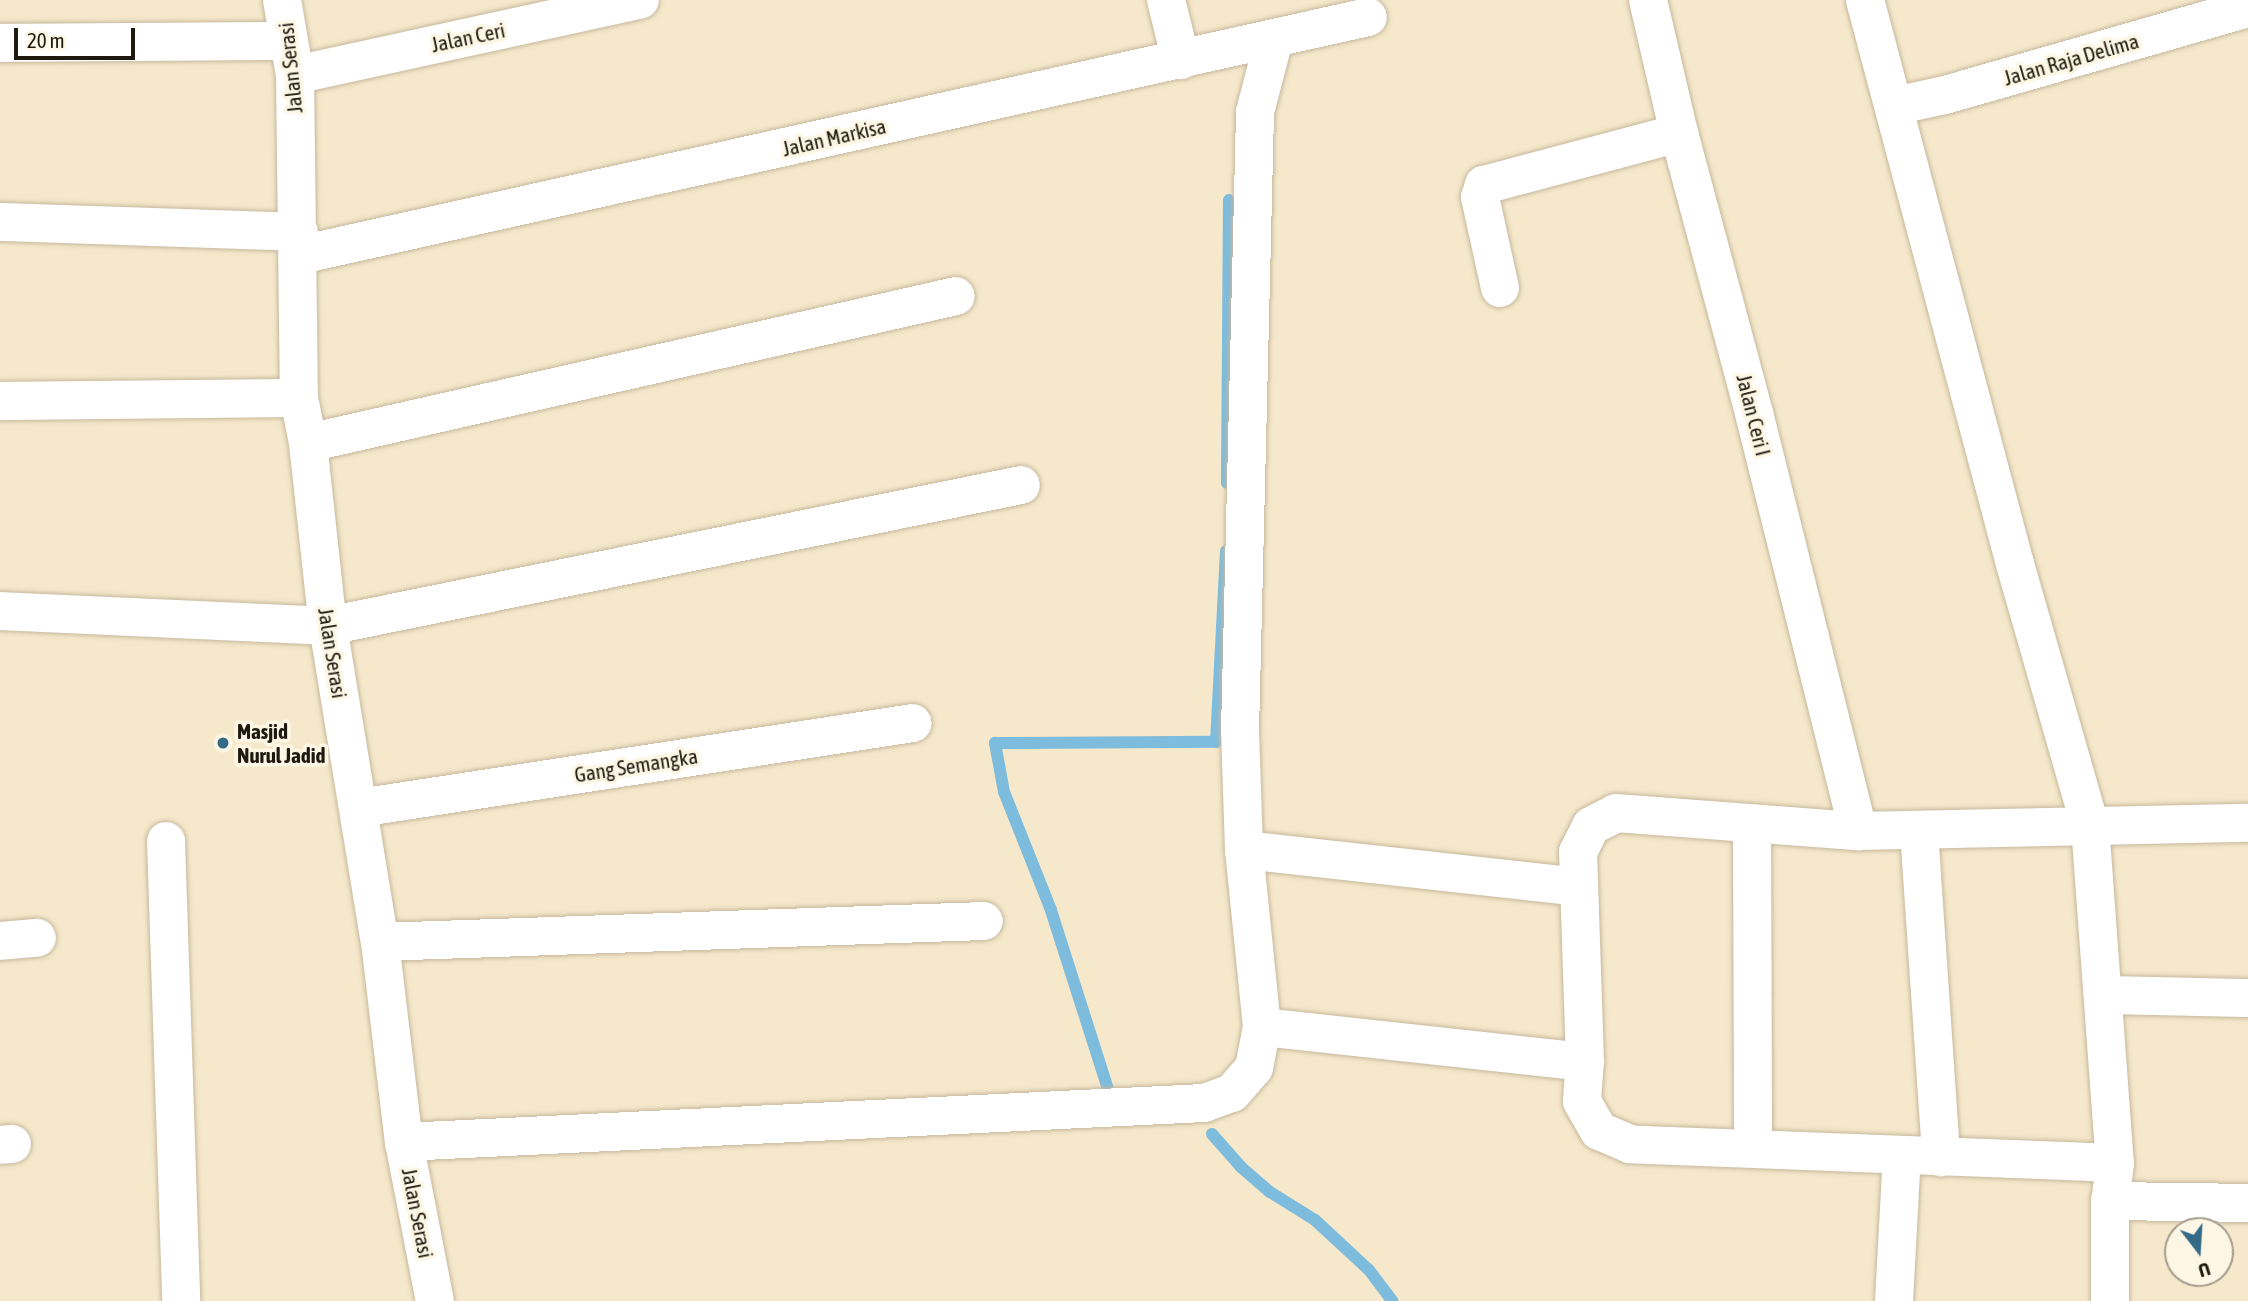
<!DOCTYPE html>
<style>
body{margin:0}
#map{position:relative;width:2248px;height:1301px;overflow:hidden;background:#f6e8cb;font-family:"Asap Condensed",sans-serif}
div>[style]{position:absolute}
.stream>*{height:12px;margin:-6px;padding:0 6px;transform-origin:6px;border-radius:6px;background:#7ebcdd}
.roads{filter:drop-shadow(0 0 2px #c6b89d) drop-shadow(0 0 2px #c6b89d)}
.minor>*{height:38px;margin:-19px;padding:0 19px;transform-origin:19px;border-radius:19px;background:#fff}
.dots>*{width:19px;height:19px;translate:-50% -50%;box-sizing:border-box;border:4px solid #fef6e4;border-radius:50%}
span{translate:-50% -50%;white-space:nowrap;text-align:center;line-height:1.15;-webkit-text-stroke:7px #fef6e4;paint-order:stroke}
.street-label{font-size:21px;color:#1e180e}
.poi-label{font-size:21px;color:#1e180e;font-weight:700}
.left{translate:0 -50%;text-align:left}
.north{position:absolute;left:2164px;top:1217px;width:70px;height:70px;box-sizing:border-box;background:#fef6e4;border:2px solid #a49d8e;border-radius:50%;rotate:163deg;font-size:19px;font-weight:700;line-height:28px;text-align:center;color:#1e180e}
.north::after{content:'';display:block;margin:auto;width:24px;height:32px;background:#336a85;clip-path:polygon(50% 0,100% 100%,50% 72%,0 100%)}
.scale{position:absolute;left:14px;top:28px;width:121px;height:32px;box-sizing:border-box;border:4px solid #1e180e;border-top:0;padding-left:9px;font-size:21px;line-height:24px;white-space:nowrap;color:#1e180e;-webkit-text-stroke:5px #fef6e4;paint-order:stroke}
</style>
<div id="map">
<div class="stream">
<i style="left:1227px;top:483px;width:283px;rotate:-89.6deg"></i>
<i style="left:1108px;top:1089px;width:188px;rotate:-107.7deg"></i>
<i style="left:1051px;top:910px;width:127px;rotate:-111.7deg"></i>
<i style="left:1004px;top:792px;width:50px;rotate:-100.4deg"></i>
<i style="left:995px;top:743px;width:221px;rotate:-0.3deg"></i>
<i style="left:1216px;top:742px;width:191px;rotate:-87deg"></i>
<i style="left:1212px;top:1134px;width:44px;rotate:48.7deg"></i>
<i style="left:1241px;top:1167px;width:38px;rotate:41deg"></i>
<i style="left:1270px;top:1192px;width:53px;rotate:31.9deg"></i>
<i style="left:1315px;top:1220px;width:74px;rotate:42.8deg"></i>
<i style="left:1369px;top:1270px;width:39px;rotate:53deg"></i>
</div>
<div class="roads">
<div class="minor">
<i style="left:282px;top:0;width:76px;rotate:80.2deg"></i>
<i style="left:295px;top:75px;width:323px;rotate:89.3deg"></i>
<i style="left:299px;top:398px;width:46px;rotate:78.7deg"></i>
<i style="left:308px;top:443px;width:184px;rotate:83.8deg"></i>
<i style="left:328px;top:626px;width:320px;rotate:80.7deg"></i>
<i style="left:380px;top:942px;width:201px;rotate:83.2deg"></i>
<i style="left:404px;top:1142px;width:162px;rotate:79deg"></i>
<i style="left:1166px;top:0;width:62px;rotate:76deg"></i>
<i style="left:1648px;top:0;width:137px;rotate:76.9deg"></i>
<i style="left:1679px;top:133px;width:294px;rotate:75deg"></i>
<i style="left:1755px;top:417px;width:427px;rotate:76deg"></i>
<i style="left:1865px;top:0;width:584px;rotate:75.11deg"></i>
<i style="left:2015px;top:564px;width:272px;rotate:74deg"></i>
<i style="left:2090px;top:825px;width:339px;rotate:85.8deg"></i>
<i style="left:2115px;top:1163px;width:38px;rotate:97deg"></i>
<i style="left:2110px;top:1201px;width:100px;rotate:90deg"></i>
<i style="left:0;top:43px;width:287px;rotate:-0.4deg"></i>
<i style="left:295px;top:75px;width:353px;rotate:-12.3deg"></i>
<i style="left:1894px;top:106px;width:52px;rotate:-12.2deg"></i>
<i style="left:1945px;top:95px;width:315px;rotate:-16deg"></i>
<i style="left:0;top:222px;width:299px;rotate:1.9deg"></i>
<i style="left:300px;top:255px;width:1094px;rotate:-12.56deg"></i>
<i style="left:1500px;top:288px;width:93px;rotate:-102.4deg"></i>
<i style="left:1480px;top:197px;width:13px;rotate:-72deg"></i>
<i style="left:1484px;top:185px;width:202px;rotate:-14.9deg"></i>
<i style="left:0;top:401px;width:299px;rotate:-0.6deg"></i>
<i style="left:308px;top:443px;width:664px;rotate:-12.78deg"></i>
<i style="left:0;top:611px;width:328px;rotate:2.6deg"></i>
<i style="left:328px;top:626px;width:707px;rotate:-11.5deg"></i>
<i style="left:359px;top:808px;width:560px;rotate:-8.72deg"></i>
<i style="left:1752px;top:823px;width:324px;rotate:89.8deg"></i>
<i style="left:1919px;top:831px;width:327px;rotate:86.1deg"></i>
<i style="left:166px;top:841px;width:460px;rotate:88.1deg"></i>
<i style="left:1244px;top:850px;width:336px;rotate:6.3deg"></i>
<i style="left:0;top:941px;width:37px;rotate:-5deg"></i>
<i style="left:380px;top:942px;width:604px;rotate:-1.99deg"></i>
<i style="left:2104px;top:995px;width:144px;rotate:1.2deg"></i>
<i style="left:1262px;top:1027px;width:325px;rotate:6.2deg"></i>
<i style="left:404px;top:1142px;width:801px;rotate:-2.79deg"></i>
<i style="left:1204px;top:1103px;width:30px;rotate:-20deg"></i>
<i style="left:1232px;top:1093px;width:33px;rotate:-49deg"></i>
<i style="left:1254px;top:1068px;width:42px;rotate:-79deg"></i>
<i style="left:1262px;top:1027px;width:178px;rotate:-95.8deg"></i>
<i style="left:1244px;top:850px;width:118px;rotate:-91.9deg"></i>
<i style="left:1240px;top:732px;width:620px;rotate:-88.61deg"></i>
<i style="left:1255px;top:112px;width:75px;rotate:-75.4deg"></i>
<i style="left:0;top:1145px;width:12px;rotate:-5deg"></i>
<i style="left:2115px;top:1163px;width:485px;rotate:-177.8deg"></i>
<i style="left:1630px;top:1144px;width:34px;rotate:-157deg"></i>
<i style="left:1599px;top:1131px;width:34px;rotate:-120deg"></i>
<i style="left:1582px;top:1101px;width:39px;rotate:-86deg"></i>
<i style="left:1585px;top:1062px;width:210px;rotate:-91.9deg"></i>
<i style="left:1578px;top:852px;width:29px;rotate:-63deg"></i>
<i style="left:1591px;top:826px;width:28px;rotate:-27deg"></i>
<i style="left:1616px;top:813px;width:243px;rotate:4.3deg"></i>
<i style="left:1858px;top:831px;width:390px;rotate:-1.2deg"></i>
<i style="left:2110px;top:1201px;width:138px;rotate:0.8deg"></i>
<i style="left:1894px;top:1301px;width:146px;rotate:-86.9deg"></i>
</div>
</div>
<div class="dots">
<i style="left:223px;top:743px;background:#336a85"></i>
</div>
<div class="street-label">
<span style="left:468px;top:37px;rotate:-12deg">Jalan Ceri</span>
<span style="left:2071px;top:59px;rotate:-16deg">Jalan Raja Delima</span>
<span style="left:290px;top:68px;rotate:-96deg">Jalan Serasi</span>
<span style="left:834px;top:137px;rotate:-13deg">Jalan Markisa</span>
<span style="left:1754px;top:415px;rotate:76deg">Jalan Ceri I</span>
<span style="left:333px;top:653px;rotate:81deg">Jalan Serasi</span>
<span style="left:636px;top:765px;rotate:-9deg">Gang Semangka</span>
<span style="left:418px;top:1213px;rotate:79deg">Jalan Serasi</span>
</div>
<div class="poi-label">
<span class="left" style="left:237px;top:743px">Masjid<br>Nurul Jadid</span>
</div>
<div class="north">U</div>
<div class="scale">20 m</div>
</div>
